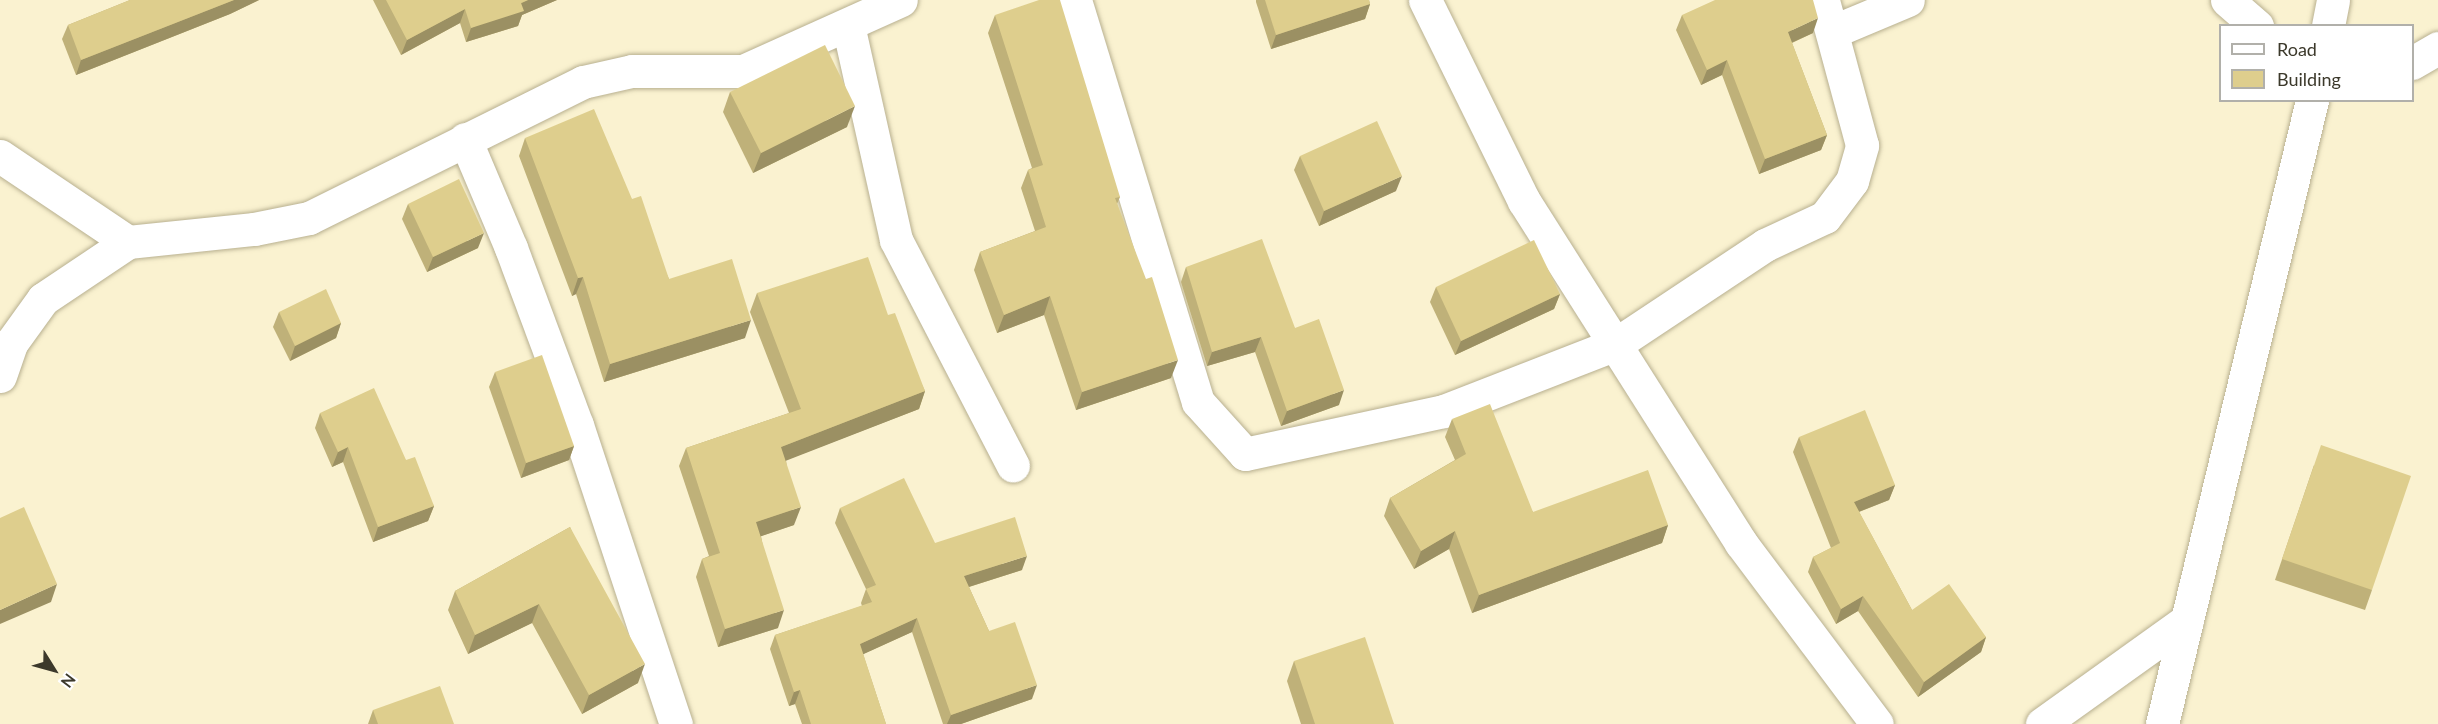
<!DOCTYPE html>
<style>
body{margin:0}
#map{position:relative;width:2438px;height:724px;overflow:hidden;background:#faf2d0;font-family:Lato,sans-serif}
div>[style]{position:absolute}
.roads{filter:drop-shadow(0 0 2px #b8b090) drop-shadow(0 0 2px #b8b090)}
.street>*{height:33px;margin:-16.5px;padding:0 16.5px;transform-origin:16.5px;border-radius:16.5px;background:#fff}
.wall>*{inset:0;background:#bfb179}
.shaded-wall>*{inset:0;background:#9b9063}
.building>*{inset:0;background:#dece8d}
span{translate:-50% -50%;white-space:nowrap;text-align:center;line-height:1.15;-webkit-text-stroke:6px #fff;paint-order:stroke}
.legend{position:absolute;left:2219px;top:24px;width:195px;height:78px;box-sizing:border-box;background:#fff;border:2px solid #b1b0aa;margin:0;padding:8px 10px;list-style:none;font-size:18px;color:#3c392b}
.legend li{display:flex;align-items:center;gap:12px;height:30px}
.legend b{width:30px;border:2px solid #b1b0aa}
.north{position:absolute;left:24px;top:640px;width:60px;height:60px;-webkit-text-stroke:4px #fff;paint-order:stroke;rotate:127deg;font-size:16px;font-weight:700;line-height:24px;text-align:center;color:#3c392b}
.north::after{content:'';display:block;margin:auto;width:21px;height:27px;background:#3c392b;clip-path:polygon(50% 0,100% 100%,50% 72%,0 100%)}
</style>
<div id="map">
<div class="roads">
<div class="street">
<i style="left:1075px;top:0;width:420px;rotate:73deg"></i>
<i style="left:1198px;top:402px;width:70px;rotate:47.9deg"></i>
<i style="left:1245px;top:454px;width:204px;rotate:-12.2deg"></i>
<i style="left:1444px;top:411px;width:185px;rotate:-21.3deg"></i>
<i style="left:1616px;top:344px;width:179px;rotate:-33.6deg"></i>
<i style="left:1765px;top:245px;width:66px;rotate:-25deg"></i>
<i style="left:1825px;top:217px;width:45px;rotate:-53.1deg"></i>
<i style="left:1852px;top:181px;width:37px;rotate:-74deg"></i>
<i style="left:1862px;top:145px;width:150px;rotate:-105.1deg"></i>
<i style="left:1425px;top:0;width:224px;rotate:63.8deg"></i>
<i style="left:1524px;top:201px;width:405px;rotate:57.6deg"></i>
<i style="left:1741px;top:543px;width:226px;rotate:53.1deg"></i>
<i style="left:2227px;top:0;width:40px;rotate:41deg"></i>
<i style="left:848px;top:25px;width:220px;rotate:77.4deg"></i>
<i style="left:896px;top:240px;width:254px;rotate:62.6deg"></i>
<i style="left:2328px;top:26px;width:26px;rotate:-79deg"></i>
<i style="left:1834px;top:31px;width:80px;rotate:-22.7deg"></i>
<i style="left:2412px;top:63px;width:30px;rotate:-30deg"></i>
<i style="left:465px;top:139px;width:118px;rotate:67.1deg"></i>
<i style="left:511px;top:248px;width:189px;rotate:69.6deg"></i>
<i style="left:577px;top:425px;width:315px;rotate:71.7deg"></i>
<i style="left:0;top:156px;width:154px;rotate:33.9deg"></i>
<i style="left:128px;top:242px;width:127px;rotate:-5.9deg"></i>
<i style="left:254px;top:229px;width:56px;rotate:-11.3deg"></i>
<i style="left:309px;top:218px;width:306px;rotate:-26.4deg"></i>
<i style="left:583px;top:82px;width:50px;rotate:-12.7deg"></i>
<i style="left:632px;top:71px;width:111px"></i>
<i style="left:743px;top:71px;width:173px;rotate:-24.2deg"></i>
<i style="left:0;top:376px;width:36px;rotate:-71deg"></i>
<i style="left:12px;top:342px;width:53px;rotate:-54.2deg"></i>
<i style="left:43px;top:299px;width:102px;rotate:-33.8deg"></i>
<i style="left:2042px;top:724px;width:178px;rotate:-35.6deg"></i>
<i style="left:2162px;top:724px;width:642px;rotate:-76.48deg"></i>
</div>
</div>
<div class="wall">
<i style="clip-path:polygon(130px 0,259px 0,230px 14px,76px 75px,62px 39px,68px 25px)"></i>
<i style="clip-path:polygon(373px 0,557px 0,522px 15px,518px 26px,466px 42px,460px 23px,401px 55px)"></i>
<i style="clip-path:polygon(1256px 0,1369px 0,1370px 4px,1365px 19px,1271px 49px,1256px 2px)"></i>
<i style="clip-path:polygon(995px 15px,1120px 197px,1117px 204px,1171px 378px,1076px 410px,1044px 315px,997px 333px,974px 270px,980px 252px,1035px 231px,1021px 188px,1028px 170px,1032px 168px,988px 33px)"></i>
<i style="clip-path:polygon(1682px 15px,1813px 33px,1792px 43px,1827px 135px,1821px 150px,1759px 174px,1722px 75px,1701px 85px,1676px 30px)"></i>
<i style="clip-path:polygon(730px 92px,847px 127px,753px 173px,723px 112px)"></i>
<i style="clip-path:polygon(525px 138px,632px 199px,669px 279px,745px 338px,604px 382px,576px 294px,572px 296px,519px 156px)"></i>
<i style="clip-path:polygon(1300px 156px,1396px 191px,1319px 226px,1294px 170px)"></i>
<i style="clip-path:polygon(408px 204px,478px 248px,427px 272px,402px 219px)"></i>
<i style="clip-path:polygon(1186px 267px,1295px 328px,1339px 405px,1281px 426px,1255px 352px,1207px 366px,1181px 282px)"></i>
<i style="clip-path:polygon(1436px 287px,1560px 294px,1554px 309px,1455px 355px,1430px 302px)"></i>
<i style="clip-path:polygon(757px 293px,888px 315px,925px 391px,919px 409px,786px 460px,794px 525px,761px 536px,778px 628px,718px 647px,696px 577px,702px 559px,709px 556px,679px 466px,686px 448px,789px 413px,750px 312px)"></i>
<i style="clip-path:polygon(279px 312px,341px 323px,336px 338px,290px 361px,273px 327px)"></i>
<i style="clip-path:polygon(495px 372px,574px 446px,569px 460px,521px 478px,489px 387px)"></i>
<i style="clip-path:polygon(320px 413px,406px 460px,434px 506px,428px 521px,373px 542px,343px 462px,332px 467px,315px 428px)"></i>
<i style="clip-path:polygon(1452px 419px,1533px 512px,1668px 525px,1662px 543px,1472px 613px,1449px 549px,1414px 569px,1384px 516px,1390px 498px,1455px 460px,1445px 437px)"></i>
<i style="clip-path:polygon(1799px 437px,1895px 485px,1889px 500px,1859px 512px,1912px 610px,1986px 637px,1981px 652px,1918px 697px,1858px 611px,1836px 624px,1808px 572px,1813px 557px,1831px 548px,1793px 452px)"></i>
<i style="clip-path:polygon(2314px 465px,2372px 590px,2365px 610px,2275px 580px)"></i>
<i style="clip-path:polygon(840px 508px,935px 543px,1022px 570px,969px 587px,989px 631px,1032px 699px,961px 724px,943px 724px,912px 632px,863px 654px,886px 724px,802px 724px,795px 704px,789px 706px,770px 649px,775px 635px,862px 606px,861px 603px,866px 589px,835px 523px)"></i>
<i style="clip-path:polygon(570px 527px,638px 683px,582px 714px,532px 623px,468px 654px,448px 610px,455px 591px)"></i>
<i style="clip-path:polygon(1294px 661px,1394px 724px,1301px 724px,1287px 681px)"></i>
<i style="clip-path:polygon(373px 710px,454px 724px,368px 724px)"></i>
</div>
<div class="shaded-wall">
<i style="clip-path:polygon(234px 0,259px 0,230px 14px,76px 75px,81px 60px)"></i>
<i style="clip-path:polygon(528px 0,557px 0,522px 15px,518px 26px,466px 42px,471px 28px)"></i>
<i style="clip-path:polygon(1370px 4px,1365px 19px,1271px 49px,1276px 35px)"></i>
<i style="clip-path:polygon(465px 9px,460px 23px,401px 55px,407px 40px)"></i>
<i style="clip-path:polygon(1818px 18px,1813px 33px,1782px 47px,1788px 32px)"></i>
<i style="clip-path:polygon(1727px 60px,1722px 75px,1701px 85px,1707px 70px)"></i>
<i style="clip-path:polygon(855px 106px,847px 127px,753px 173px,761px 153px)"></i>
<i style="clip-path:polygon(1827px 135px,1821px 150px,1759px 174px,1765px 159px)"></i>
<i style="clip-path:polygon(1402px 176px,1396px 191px,1319px 226px,1324px 211px)"></i>
<i style="clip-path:polygon(484px 233px,478px 248px,427px 272px,433px 257px)"></i>
<i style="clip-path:polygon(583px 277px,576px 294px,572px 296px,578px 278px)"></i>
<i style="clip-path:polygon(1560px 294px,1554px 309px,1455px 355px,1461px 341px)"></i>
<i style="clip-path:polygon(1050px 296px,1044px 315px,997px 333px,1004px 315px)"></i>
<i style="clip-path:polygon(751px 320px,745px 338px,604px 382px,610px 364px)"></i>
<i style="clip-path:polygon(341px 323px,336px 338px,290px 361px,295px 346px)"></i>
<i style="clip-path:polygon(1261px 337px,1255px 352px,1207px 366px,1212px 352px)"></i>
<i style="clip-path:polygon(1178px 360px,1171px 378px,1076px 410px,1082px 392px)"></i>
<i style="clip-path:polygon(1344px 390px,1339px 405px,1281px 426px,1287px 411px)"></i>
<i style="clip-path:polygon(925px 391px,919px 409px,775px 465px,781px 447px)"></i>
<i style="clip-path:polygon(574px 446px,569px 460px,521px 478px,526px 463px)"></i>
<i style="clip-path:polygon(348px 447px,343px 462px,332px 467px,338px 452px)"></i>
<i style="clip-path:polygon(1895px 485px,1889px 500px,1848px 516px,1854px 502px)"></i>
<i style="clip-path:polygon(434px 506px,428px 521px,373px 542px,378px 527px)"></i>
<i style="clip-path:polygon(801px 507px,794px 525px,750px 540px,756px 522px)"></i>
<i style="clip-path:polygon(1668px 525px,1662px 543px,1472px 613px,1479px 595px)"></i>
<i style="clip-path:polygon(1455px 531px,1449px 549px,1414px 569px,1421px 551px)"></i>
<i style="clip-path:polygon(1027px 556px,1022px 570px,959px 590px,964px 576px)"></i>
<i style="clip-path:polygon(57px 584px,51px 602px,0 624px,0 610px)"></i>
<i style="clip-path:polygon(1863px 596px,1858px 611px,1836px 624px,1841px 609px)"></i>
<i style="clip-path:polygon(539px 604px,532px 623px,468px 654px,475px 635px)"></i>
<i style="clip-path:polygon(784px 610px,778px 628px,718px 647px,725px 629px)"></i>
<i style="clip-path:polygon(917px 618px,912px 632px,855px 658px,860px 644px)"></i>
<i style="clip-path:polygon(1986px 637px,1981px 652px,1918px 697px,1924px 682px)"></i>
<i style="clip-path:polygon(645px 664px,638px 683px,582px 714px,589px 695px)"></i>
<i style="clip-path:polygon(1037px 685px,1032px 699px,961px 724px,947px 724px,951px 715px)"></i>
<i style="clip-path:polygon(800px 690px,795px 704px,789px 706px,794px 692px)"></i>
</div>
<div class="building">
<i style="clip-path:polygon(130px 0,234px 0,81px 60px,68px 25px)"></i>
<i style="clip-path:polygon(386px 0,528px 0,521px 3px,524px 11px,471px 28px,465px 9px,407px 40px)"></i>
<i style="clip-path:polygon(1039px 0,1060px 0,1120px 197px,1115px 198px,1146px 279px,1152px 277px,1178px 360px,1082px 392px,1050px 296px,1004px 315px,980px 252px,1046px 227px,1028px 170px,1043px 165px,995px 15px)"></i>
<i style="clip-path:polygon(1265px 0,1369px 0,1370px 4px,1276px 35px)"></i>
<i style="clip-path:polygon(1715px 0,1813px 0,1818px 18px,1788px 32px,1827px 135px,1765px 159px,1727px 60px,1707px 70px,1682px 15px)"></i>
<i style="clip-path:polygon(825px 45px,855px 106px,761px 153px,730px 92px)"></i>
<i style="clip-path:polygon(594px 109px,632px 199px,641px 196px,669px 279px,732px 259px,751px 320px,610px 364px,583px 277px,578px 278px,525px 138px)"></i>
<i style="clip-path:polygon(1377px 121px,1402px 176px,1324px 211px,1300px 156px)"></i>
<i style="clip-path:polygon(459px 179px,484px 233px,433px 257px,408px 204px)"></i>
<i style="clip-path:polygon(1262px 239px,1295px 328px,1319px 319px,1344px 390px,1287px 411px,1261px 337px,1212px 352px,1186px 267px)"></i>
<i style="clip-path:polygon(1534px 240px,1560px 294px,1461px 341px,1436px 287px)"></i>
<i style="clip-path:polygon(868px 257px,888px 315px,895px 313px,925px 391px,781px 447px,801px 507px,756px 522px,784px 610px,725px 629px,702px 559px,720px 553px,686px 448px,801px 409px,757px 293px)"></i>
<i style="clip-path:polygon(326px 289px,341px 323px,295px 346px,279px 312px)"></i>
<i style="clip-path:polygon(542px 355px,574px 446px,526px 463px,495px 372px)"></i>
<i style="clip-path:polygon(374px 388px,406px 460px,415px 457px,434px 506px,378px 527px,348px 447px,338px 452px,320px 413px)"></i>
<i style="clip-path:polygon(1490px 404px,1533px 512px,1648px 470px,1668px 525px,1479px 595px,1455px 531px,1421px 551px,1390px 498px,1466px 454px,1452px 419px)"></i>
<i style="clip-path:polygon(1865px 410px,1895px 485px,1854px 502px,1912px 610px,1949px 584px,1986px 637px,1924px 682px,1863px 596px,1841px 609px,1813px 557px,1840px 543px,1799px 437px)"></i>
<i style="clip-path:polygon(2321px 445px,2411px 476px,2372px 590px,2282px 559px)"></i>
<i style="clip-path:polygon(904px 478px,935px 543px,1015px 517px,1027px 556px,964px 576px,989px 631px,1015px 622px,1037px 685px,951px 715px,917px 618px,860px 644px,886px 724px,811px 724px,800px 690px,794px 692px,775px 635px,872px 602px,866px 589px,876px 585px,840px 508px)"></i>
<i style="clip-path:polygon(24px 507px,57px 584px,0 610px,0 518px)"></i>
<i style="clip-path:polygon(570px 527px,645px 664px,589px 695px,539px 604px,475px 635px,455px 591px)"></i>
<i style="clip-path:polygon(1365px 637px,1394px 724px,1315px 724px,1294px 661px)"></i>
<i style="clip-path:polygon(440px 686px,454px 724px,378px 724px,373px 710px)"></i>
</div>
<ul class="legend">
<li><b style="height:8px;background:#fff"></b>Road</li>
<li><b style="height:16px;background:#dece8d"></b>Building</li>
</ul>
<div class="north">N</div>
</div>
